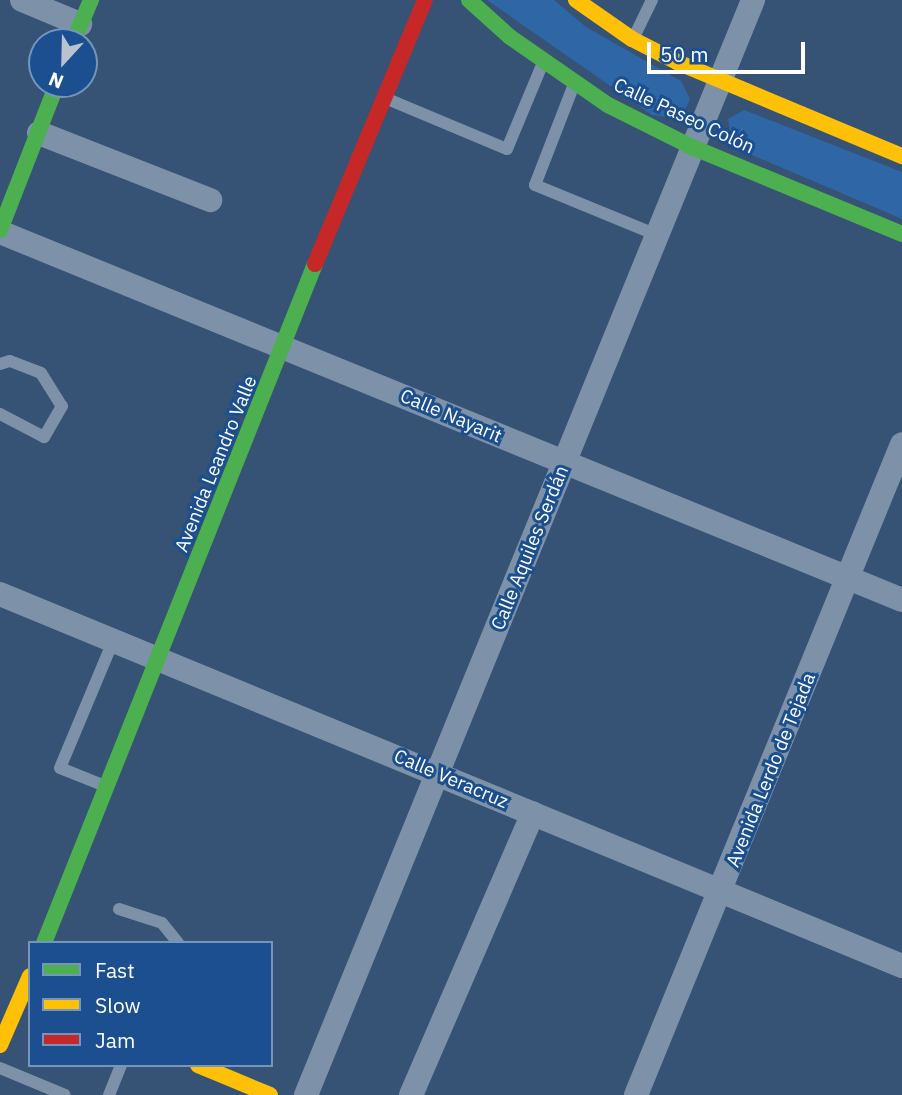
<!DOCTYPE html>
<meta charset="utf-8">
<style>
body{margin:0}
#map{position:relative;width:902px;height:1095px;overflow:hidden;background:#365274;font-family:"IBM Plex Sans",sans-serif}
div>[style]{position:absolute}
.green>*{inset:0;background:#2f66a5}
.lane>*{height:12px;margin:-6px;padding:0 6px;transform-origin:6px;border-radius:6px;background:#7d92a8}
.street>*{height:24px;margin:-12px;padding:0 12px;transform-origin:12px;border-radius:12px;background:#7d92a8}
.fast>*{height:16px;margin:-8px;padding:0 8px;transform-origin:8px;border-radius:8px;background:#4caf50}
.slow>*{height:16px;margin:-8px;padding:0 8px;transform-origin:8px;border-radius:8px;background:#ffc107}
.jam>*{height:16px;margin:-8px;padding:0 8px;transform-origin:8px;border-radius:8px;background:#c62828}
span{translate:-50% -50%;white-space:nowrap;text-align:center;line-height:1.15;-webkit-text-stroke:6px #1b4f8f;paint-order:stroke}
.street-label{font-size:19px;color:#fff}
.legend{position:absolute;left:28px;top:941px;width:245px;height:126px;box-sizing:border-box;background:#1b4f8f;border:2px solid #7695bc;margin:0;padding:9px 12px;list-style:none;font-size:21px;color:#fff}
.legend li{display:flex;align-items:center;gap:14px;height:35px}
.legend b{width:35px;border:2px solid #7695bc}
.north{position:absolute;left:28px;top:28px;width:70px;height:70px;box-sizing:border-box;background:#1b4f8f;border:2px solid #7695bc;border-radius:50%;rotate:202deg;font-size:19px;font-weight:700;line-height:28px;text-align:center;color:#fff}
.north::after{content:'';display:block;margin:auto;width:24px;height:32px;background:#b9c2ce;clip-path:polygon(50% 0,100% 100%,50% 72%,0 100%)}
.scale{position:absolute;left:647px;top:42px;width:158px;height:32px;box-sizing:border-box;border:4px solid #fff;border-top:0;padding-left:9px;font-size:21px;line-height:24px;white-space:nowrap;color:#fff;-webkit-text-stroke:5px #1b4f8f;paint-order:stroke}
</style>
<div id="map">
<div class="green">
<i style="clip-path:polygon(487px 0,554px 0,586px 27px,681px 81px,690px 99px,684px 112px,675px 118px,652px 115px)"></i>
<i style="clip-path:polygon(744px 110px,902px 172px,902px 219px,733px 147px,728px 119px)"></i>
</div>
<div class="lane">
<i style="left:634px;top:37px;width:41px;rotate:-64.1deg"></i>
<i style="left:573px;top:87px;width:105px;rotate:111.2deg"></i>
<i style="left:535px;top:185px;width:132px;rotate:22.3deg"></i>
<i style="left:385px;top:98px;width:132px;rotate:22.7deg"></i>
<i style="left:507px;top:149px;width:91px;rotate:-67.4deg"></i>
<i style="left:0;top:364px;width:10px;rotate:-17deg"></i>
<i style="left:10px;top:361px;width:33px;rotate:21deg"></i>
<i style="left:41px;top:373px;width:39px;rotate:58deg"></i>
<i style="left:62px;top:406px;width:36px;rotate:120deg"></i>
<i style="left:44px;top:437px;width:50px;rotate:-152.4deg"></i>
<i style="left:105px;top:786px;width:48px;rotate:-158.2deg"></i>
<i style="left:60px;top:768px;width:140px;rotate:-67.3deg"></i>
<i style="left:119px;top:909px;width:45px;rotate:18deg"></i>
<i style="left:162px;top:923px;width:26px;rotate:51deg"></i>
<i style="left:0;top:1068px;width:70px;rotate:22.6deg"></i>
<i style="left:109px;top:1095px;width:32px;rotate:-68deg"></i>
</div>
<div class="street">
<i style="left:22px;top:0;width:63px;rotate:22.5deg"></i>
<i style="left:39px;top:133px;width:184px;rotate:21.4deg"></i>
<i style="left:0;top:232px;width:974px;rotate:22.19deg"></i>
<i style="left:0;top:594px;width:976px;rotate:22.41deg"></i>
<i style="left:306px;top:1095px;width:1183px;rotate:-67.79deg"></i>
<i style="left:411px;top:1095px;width:307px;rotate:-66.6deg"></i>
<i style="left:636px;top:1095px;width:703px;rotate:-67.77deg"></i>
</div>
<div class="fast">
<i style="left:469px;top:0;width:55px;rotate:42.1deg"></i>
<i style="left:510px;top:37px;width:119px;rotate:34.8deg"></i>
<i style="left:608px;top:105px;width:94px;rotate:26.6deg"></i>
<i style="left:692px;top:147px;width:227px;rotate:22.5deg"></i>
<i style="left:73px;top:42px;width:46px;rotate:-66.8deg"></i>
<i style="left:0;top:230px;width:157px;rotate:-68.7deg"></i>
<i style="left:44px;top:943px;width:731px;rotate:-68.24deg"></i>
</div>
<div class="slow">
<i style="left:576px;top:0;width:68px;rotate:34.9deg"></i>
<i style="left:632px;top:39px;width:51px;rotate:27.1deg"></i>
<i style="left:677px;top:62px;width:244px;rotate:22.7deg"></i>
<i style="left:0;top:1045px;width:75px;rotate:-66.5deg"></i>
<i style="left:198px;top:1065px;width:78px;rotate:22.6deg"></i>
</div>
<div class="jam">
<i style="left:315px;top:264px;width:286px;rotate:-67.4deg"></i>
</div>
<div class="street-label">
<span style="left:684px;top:116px;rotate:25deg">Calle Paseo Colón</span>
<span style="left:451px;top:416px;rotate:23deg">Calle Nayarit</span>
<span style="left:216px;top:464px;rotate:-68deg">Avenida Leandro Valle</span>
<span style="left:530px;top:548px;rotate:-68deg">Calle Aquiles Serdán</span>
<span style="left:771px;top:770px;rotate:-68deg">Avenida Lerdo de Tejada</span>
<span style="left:451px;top:779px;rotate:23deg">Calle Veracruz</span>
</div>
<ul class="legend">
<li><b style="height:9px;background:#4caf50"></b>Fast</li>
<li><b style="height:9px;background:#ffc107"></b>Slow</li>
<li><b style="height:9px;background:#c62828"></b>Jam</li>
</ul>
<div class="north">N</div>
<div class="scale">50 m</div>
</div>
